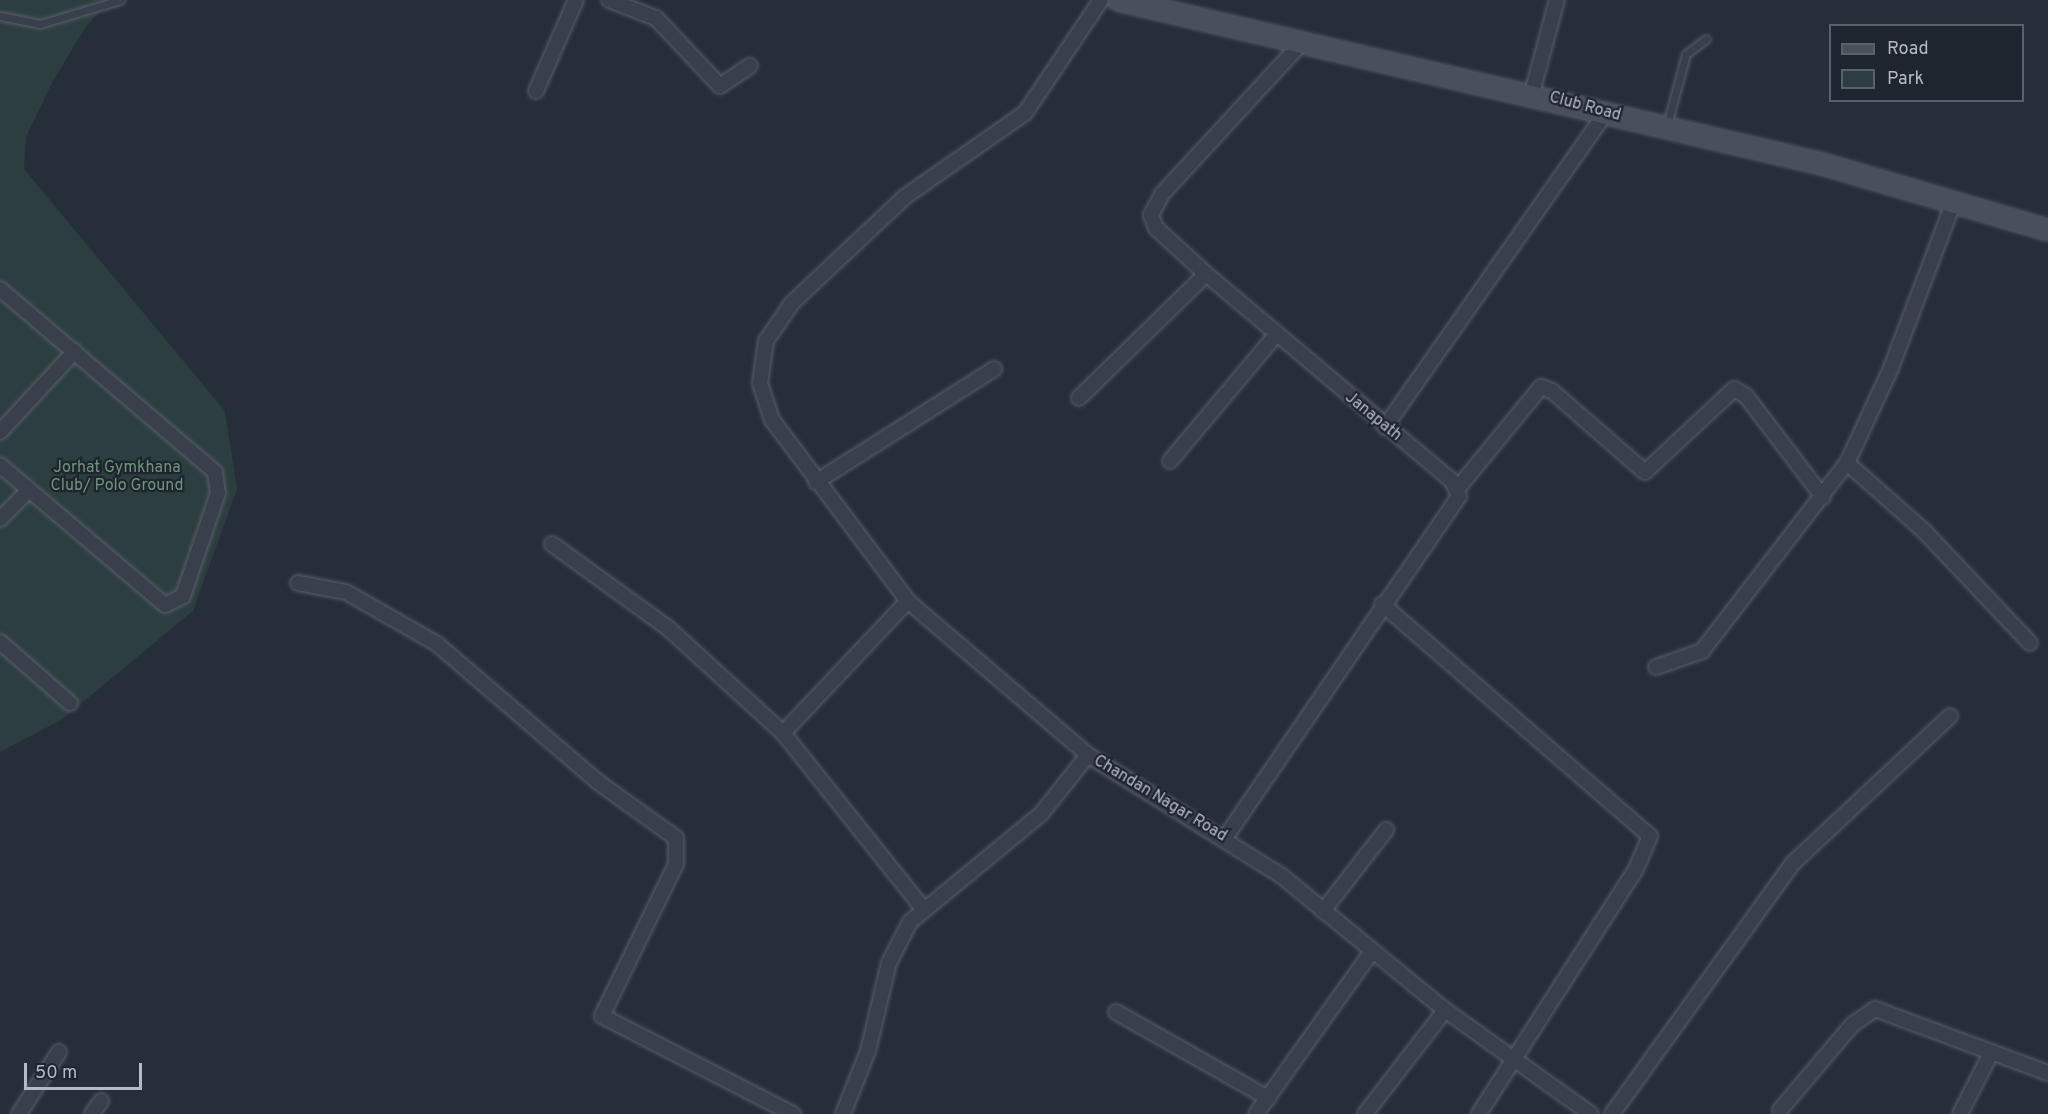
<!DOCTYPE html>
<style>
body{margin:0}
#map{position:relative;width:2048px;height:1114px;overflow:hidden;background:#262e3a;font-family:Overpass,sans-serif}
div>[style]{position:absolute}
.green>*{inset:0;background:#2c3e3f}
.roads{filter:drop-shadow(0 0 2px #585e68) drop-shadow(0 0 2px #585e68)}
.lane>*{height:7px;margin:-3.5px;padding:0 3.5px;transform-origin:3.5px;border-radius:3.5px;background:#3a404b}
.street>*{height:14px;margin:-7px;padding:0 7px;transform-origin:7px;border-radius:7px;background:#3a404b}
.secondary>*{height:20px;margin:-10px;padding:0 10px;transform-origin:10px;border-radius:10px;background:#484f5d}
span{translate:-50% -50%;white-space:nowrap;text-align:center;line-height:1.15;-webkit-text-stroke:4.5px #1f252f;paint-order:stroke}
.street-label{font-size:16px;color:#b5bbc6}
.park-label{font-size:16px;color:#6f947a}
.legend{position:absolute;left:1829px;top:24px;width:195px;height:78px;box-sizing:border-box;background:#1f252f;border:2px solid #5b616b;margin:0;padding:8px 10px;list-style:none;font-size:18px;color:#b5bbc6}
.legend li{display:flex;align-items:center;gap:12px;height:30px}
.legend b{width:30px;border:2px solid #5b616b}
.scale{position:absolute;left:24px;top:1063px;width:118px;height:27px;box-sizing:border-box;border:3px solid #b5bbc6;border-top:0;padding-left:8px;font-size:18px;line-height:21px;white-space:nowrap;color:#b5bbc6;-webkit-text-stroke:4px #1f252f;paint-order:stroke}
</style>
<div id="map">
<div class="green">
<i style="clip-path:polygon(0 0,109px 0,85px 28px,53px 81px,26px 137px,24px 169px,225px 411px,237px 489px,193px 611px,61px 720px,0 752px)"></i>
</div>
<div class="roads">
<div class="lane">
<i style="left:0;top:16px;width:41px;rotate:11.3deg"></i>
<i style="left:40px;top:24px;width:84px;rotate:-16.7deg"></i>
<i style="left:1667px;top:125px;width:73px;rotate:-75deg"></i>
<i style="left:1686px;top:54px;width:25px;rotate:-37deg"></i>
</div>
<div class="street">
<i style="left:609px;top:0;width:50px;rotate:21deg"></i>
<i style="left:656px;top:18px;width:93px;rotate:46.7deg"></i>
<i style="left:720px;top:86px;width:36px;rotate:-34deg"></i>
<i style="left:536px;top:91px;width:99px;rotate:-66.3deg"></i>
<i style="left:1532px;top:93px;width:96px;rotate:-75deg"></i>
<i style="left:0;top:289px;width:282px;rotate:40.4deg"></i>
<i style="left:215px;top:472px;width:21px;rotate:82deg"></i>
<i style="left:218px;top:493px;width:109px;rotate:108.8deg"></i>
<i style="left:183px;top:596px;width:20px;rotate:153deg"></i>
<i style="left:165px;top:605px;width:216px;rotate:-139.7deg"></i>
<i style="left:1079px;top:398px;width:177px;rotate:-44.3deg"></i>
<i style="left:1385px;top:427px;width:384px;rotate:-54.9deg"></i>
<i style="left:0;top:432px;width:110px;rotate:-47.2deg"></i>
<i style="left:1170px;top:461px;width:163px;rotate:-50deg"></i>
<i style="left:1847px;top:463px;width:103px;rotate:41.4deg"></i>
<i style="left:1924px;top:531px;width:154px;rotate:46.6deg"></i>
<i style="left:816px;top:482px;width:211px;rotate:-32.4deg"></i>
<i style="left:1458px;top:488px;width:131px;rotate:-50.6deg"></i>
<i style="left:1541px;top:387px;width:12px;rotate:20deg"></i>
<i style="left:1552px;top:391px;width:123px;rotate:41.1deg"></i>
<i style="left:1645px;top:472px;width:122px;rotate:-43deg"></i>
<i style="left:1734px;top:389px;width:14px;rotate:30deg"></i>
<i style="left:1746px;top:396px;width:127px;rotate:52.7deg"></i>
<i style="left:0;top:519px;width:41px;rotate:-45deg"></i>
<i style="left:552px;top:544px;width:143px;rotate:35.9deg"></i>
<i style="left:668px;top:628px;width:156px;rotate:42.4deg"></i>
<i style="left:783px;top:733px;width:223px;rotate:51.4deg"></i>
<i style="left:298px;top:583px;width:49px;rotate:10.6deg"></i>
<i style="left:346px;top:592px;width:105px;rotate:29.7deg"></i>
<i style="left:437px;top:644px;width:212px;rotate:40.6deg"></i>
<i style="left:598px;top:782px;width:96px;rotate:35.7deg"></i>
<i style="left:676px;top:838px;width:26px;rotate:90deg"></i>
<i style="left:676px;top:864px;width:169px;rotate:116deg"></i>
<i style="left:602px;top:1016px;width:215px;rotate:27.2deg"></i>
<i style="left:1382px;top:604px;width:354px;rotate:40.9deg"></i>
<i style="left:1650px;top:836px;width:36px;rotate:113deg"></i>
<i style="left:1636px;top:869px;width:291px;rotate:122.7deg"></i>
<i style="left:0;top:642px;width:93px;rotate:41.1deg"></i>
<i style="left:1656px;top:667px;width:49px;rotate:-19.2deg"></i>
<i style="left:1702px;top:651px;width:237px;rotate:-52.4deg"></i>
<i style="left:1847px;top:463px;width:105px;rotate:-65.1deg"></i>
<i style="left:1891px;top:368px;width:178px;rotate:-69.3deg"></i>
<i style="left:783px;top:733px;width:182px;rotate:-46.6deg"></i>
<i style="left:1088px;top:755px;width:237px;rotate:-139.5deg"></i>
<i style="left:908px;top:601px;width:226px;rotate:-126.9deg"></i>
<i style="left:772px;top:420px;width:38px;rotate:-108deg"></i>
<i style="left:760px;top:384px;width:43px;rotate:-82.1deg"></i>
<i style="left:766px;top:341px;width:46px;rotate:-55.6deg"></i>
<i style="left:792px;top:303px;width:156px;rotate:-43.2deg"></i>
<i style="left:906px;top:196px;width:145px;rotate:-34.9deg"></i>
<i style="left:1025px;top:113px;width:136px;rotate:-56.1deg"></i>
<i style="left:1225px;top:838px;width:414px;rotate:-55.6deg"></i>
<i style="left:1459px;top:496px;width:17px;rotate:-115deg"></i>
<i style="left:1452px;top:481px;width:322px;rotate:-139.9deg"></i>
<i style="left:1206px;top:274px;width:68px;rotate:-137.4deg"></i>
<i style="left:1156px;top:228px;width:14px;rotate:-111deg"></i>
<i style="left:1151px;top:215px;width:24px;rotate:-62deg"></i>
<i style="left:1162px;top:194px;width:208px;rotate:-47.3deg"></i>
<i style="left:1323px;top:911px;width:103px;rotate:-52.1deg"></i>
<i style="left:1116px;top:1012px;width:175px;rotate:29.5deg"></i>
<i style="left:1780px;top:1110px;width:111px;rotate:-49.7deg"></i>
<i style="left:1852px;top:1025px;width:28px;rotate:-35deg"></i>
<i style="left:1875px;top:1009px;width:184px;rotate:20.3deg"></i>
<i style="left:19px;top:1114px;width:74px;rotate:-57.2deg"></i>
<i style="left:92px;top:1114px;width:16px;rotate:-55deg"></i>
<i style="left:843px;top:1114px;width:68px;rotate:-68.4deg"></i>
<i style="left:868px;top:1051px;width:90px;rotate:-76.6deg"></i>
<i style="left:889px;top:963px;width:46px;rotate:-62.9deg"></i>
<i style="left:910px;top:922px;width:170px;rotate:-39.5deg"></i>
<i style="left:1041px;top:814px;width:75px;rotate:-51.5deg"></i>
<i style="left:1088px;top:755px;width:230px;rotate:32deg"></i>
<i style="left:1283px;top:877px;width:210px;rotate:39.4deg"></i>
<i style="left:1445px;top:1010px;width:179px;rotate:35.5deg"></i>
<i style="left:1256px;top:1114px;width:198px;rotate:-54.5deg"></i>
<i style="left:1365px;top:1114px;width:131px;rotate:-52.4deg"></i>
<i style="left:1612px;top:1114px;width:309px;rotate:-54.2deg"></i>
<i style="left:1793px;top:863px;width:215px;rotate:-43.1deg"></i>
<i style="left:1960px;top:1114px;width:68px;rotate:-63.1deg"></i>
</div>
<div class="secondary">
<i style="left:1118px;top:0;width:723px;rotate:13.11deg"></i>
<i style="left:1822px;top:164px;width:235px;rotate:16.3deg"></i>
</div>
</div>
<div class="street-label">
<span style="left:1585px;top:107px;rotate:15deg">Club Road</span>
<span style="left:1373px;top:417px;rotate:39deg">Janapath</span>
<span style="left:1160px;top:799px;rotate:31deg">Chandan Nagar Road</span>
</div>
<div class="park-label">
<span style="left:117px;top:477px">Jorhat Gymkhana<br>Club/ Polo Ground</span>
</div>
<ul class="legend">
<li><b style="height:8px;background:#484f5d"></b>Road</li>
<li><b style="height:16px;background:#2c3e3f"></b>Park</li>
</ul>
<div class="scale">50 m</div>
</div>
